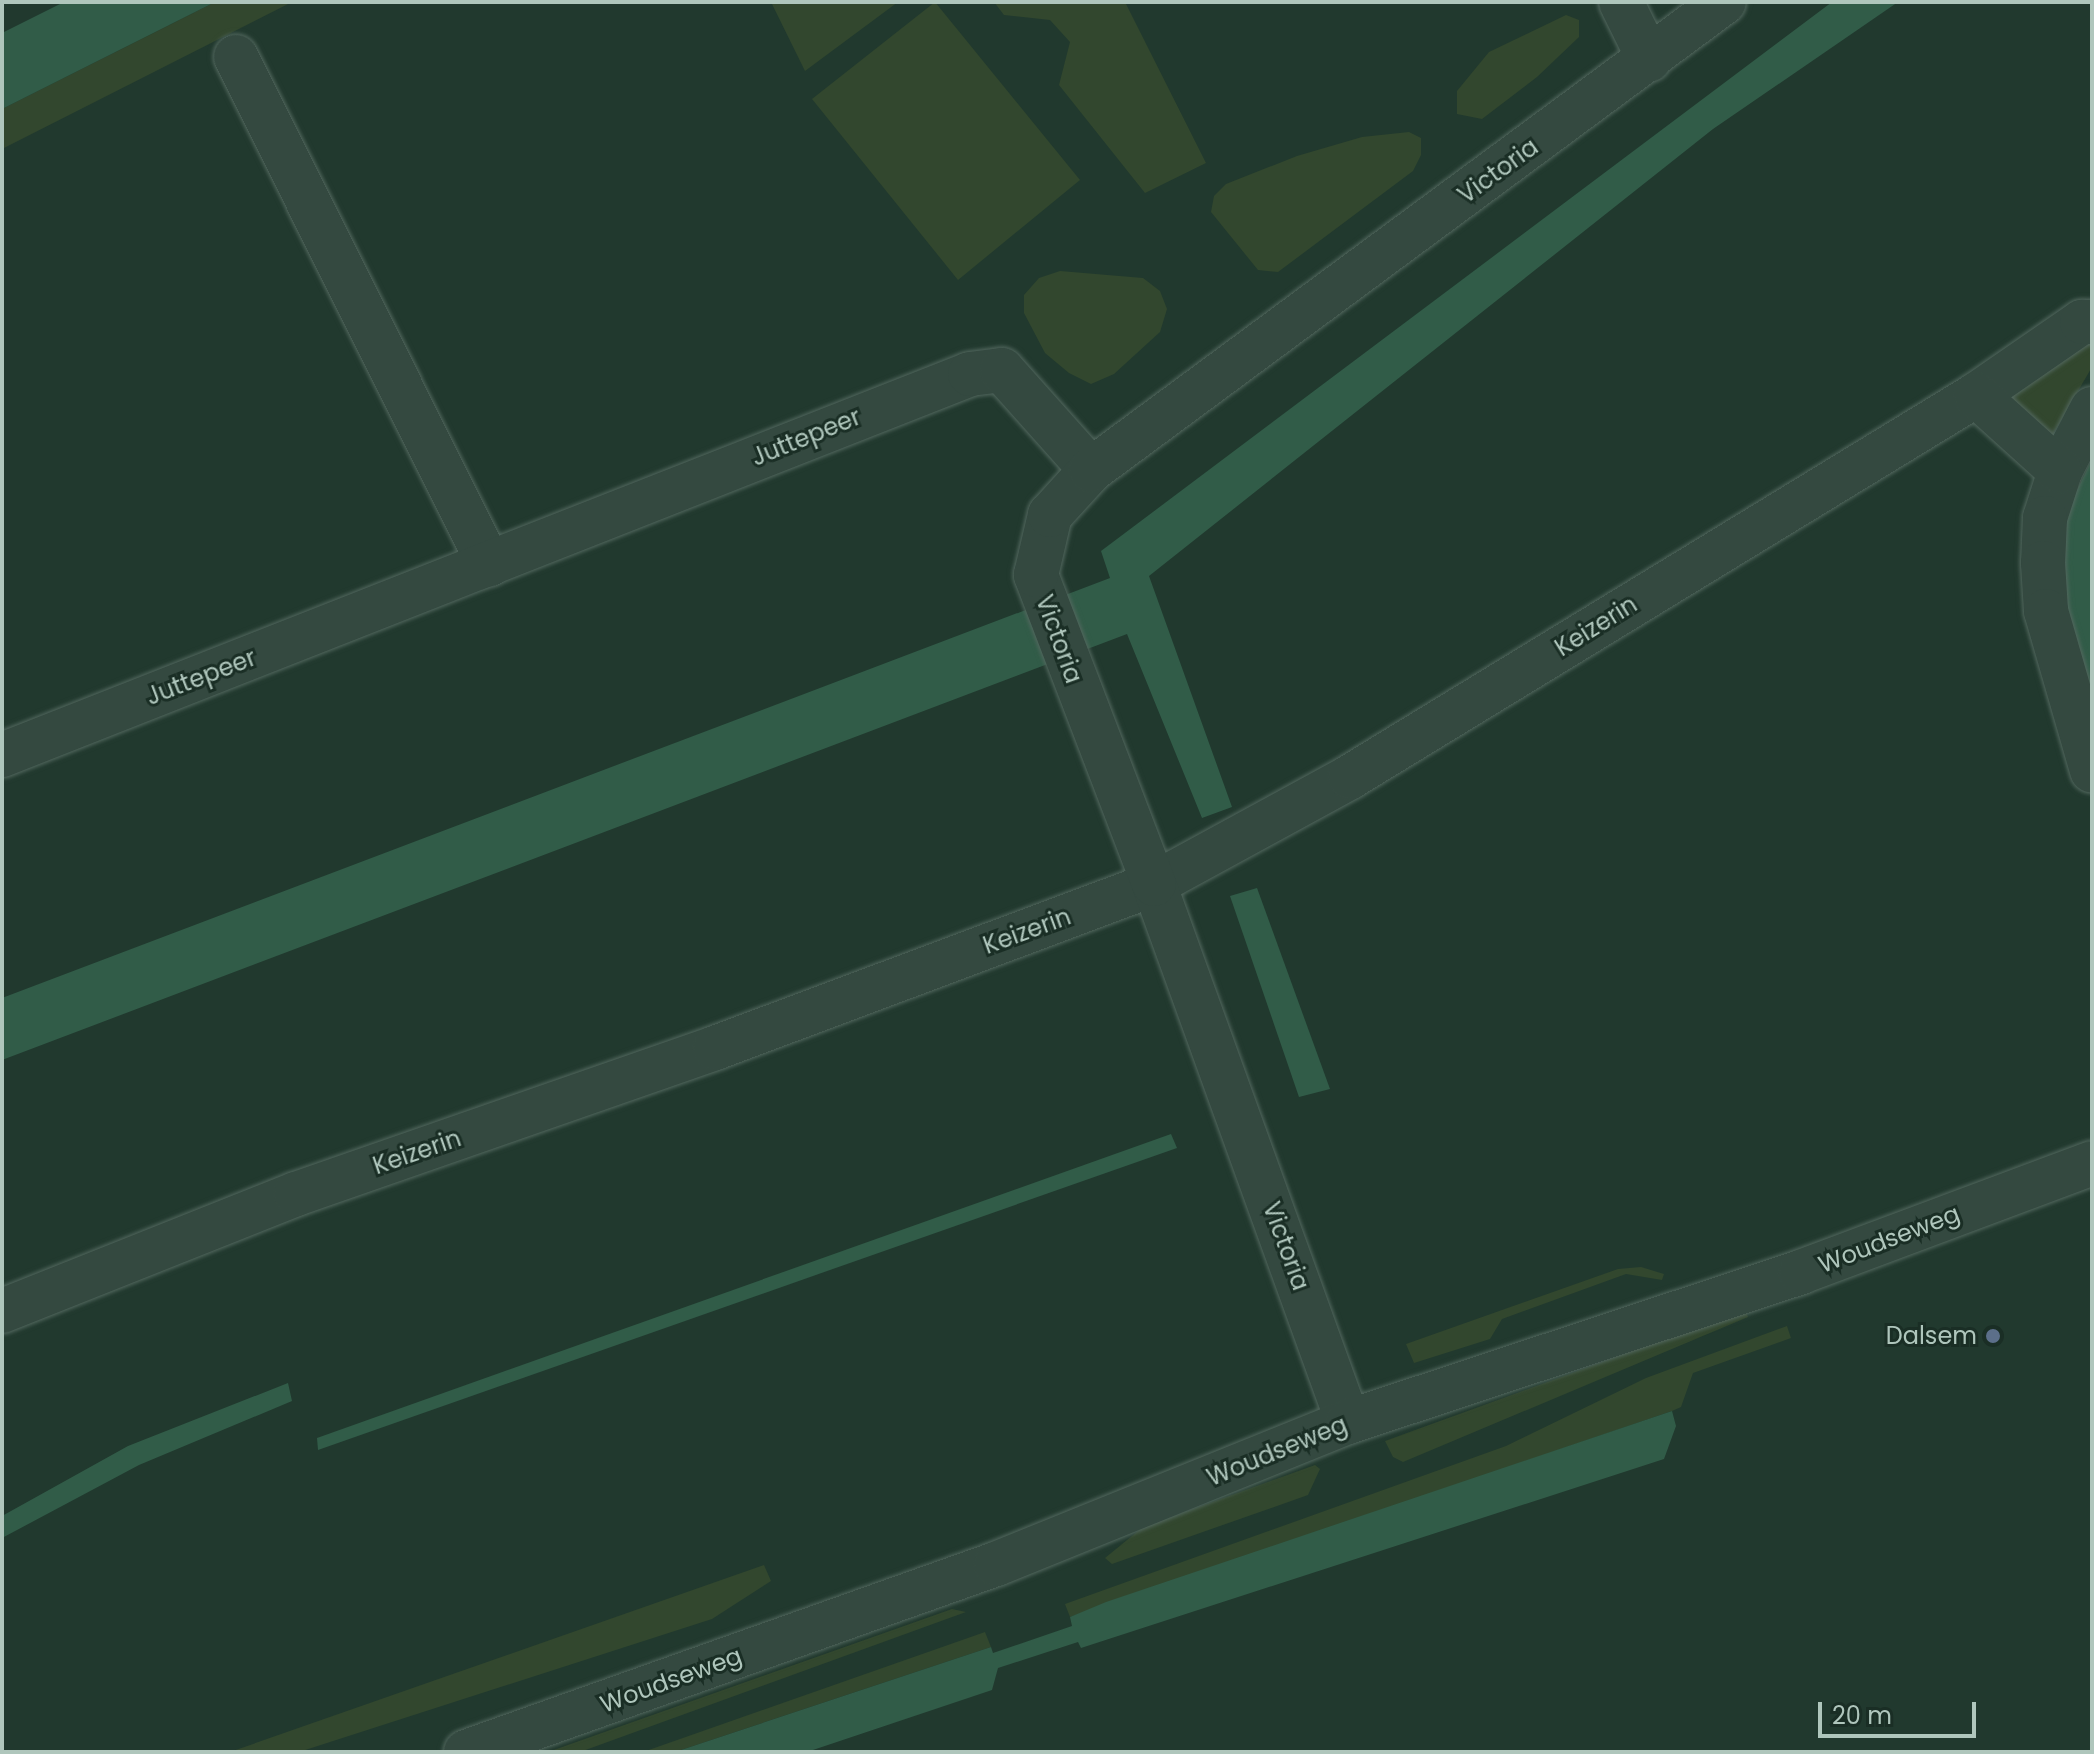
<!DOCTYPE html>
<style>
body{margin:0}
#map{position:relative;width:2094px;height:1754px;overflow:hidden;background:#21392e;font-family:Poppins,sans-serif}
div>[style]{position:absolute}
.green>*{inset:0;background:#32472e}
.water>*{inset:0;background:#315c48}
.roads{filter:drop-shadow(0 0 2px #52675e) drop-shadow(0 0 2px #52675e)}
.minor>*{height:44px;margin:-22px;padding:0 22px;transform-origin:22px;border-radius:22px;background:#344940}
.dots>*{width:22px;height:22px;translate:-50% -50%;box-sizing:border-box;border:4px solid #1a2e25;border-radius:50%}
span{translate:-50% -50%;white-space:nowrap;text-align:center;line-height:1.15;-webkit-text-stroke:6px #1a2e25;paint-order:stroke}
.street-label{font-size:24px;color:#afc6bc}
.poi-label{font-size:24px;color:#afc6bc}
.right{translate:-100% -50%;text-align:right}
.frame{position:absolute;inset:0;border:4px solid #afc6bc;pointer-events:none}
.scale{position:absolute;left:1818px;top:1702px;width:158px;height:36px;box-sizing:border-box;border:4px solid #afc6bc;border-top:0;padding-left:10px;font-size:24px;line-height:28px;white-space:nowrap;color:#afc6bc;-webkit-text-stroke:6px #1a2e25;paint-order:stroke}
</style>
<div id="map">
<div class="green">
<i style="clip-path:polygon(215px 2px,292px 2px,2px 149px,2px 109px)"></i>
<i style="clip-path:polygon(771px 2px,898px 2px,805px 71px)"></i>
<i style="clip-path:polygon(935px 2px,1080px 180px,958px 280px,812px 99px)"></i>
<i style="clip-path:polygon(994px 2px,1125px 2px,1206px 163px,1145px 193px,1059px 85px,1070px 42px,1050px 20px,1004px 15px)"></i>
<i style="clip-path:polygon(1566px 15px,1579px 20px,1579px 37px,1537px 77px,1482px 119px,1457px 114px,1457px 91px,1489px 52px)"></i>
<i style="clip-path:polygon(1409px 132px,1421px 138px,1421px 155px,1413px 171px,1278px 272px,1258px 270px,1211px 212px,1214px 196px,1226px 184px,1297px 156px,1362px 137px)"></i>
<i style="clip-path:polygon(1060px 271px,1143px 278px,1160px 291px,1167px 309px,1160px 332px,1114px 374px,1091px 384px,1069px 373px,1045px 353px,1024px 313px,1024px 295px,1039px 278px)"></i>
<i style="clip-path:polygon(2092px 342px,2092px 367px,2050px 439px,2003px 395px)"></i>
<i style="clip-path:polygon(1641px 1267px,1664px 1274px,1662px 1280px,1626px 1274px,1502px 1319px,1490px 1339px,1414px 1363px,1406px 1344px,1618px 1269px)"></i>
<i style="clip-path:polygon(1745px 1310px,1748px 1317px,1403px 1462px,1393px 1457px,1385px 1441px)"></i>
<i style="clip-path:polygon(1787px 1326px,1791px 1338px,1693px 1373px,1681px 1407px,1672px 1411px,1070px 1617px,1065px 1604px,1506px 1446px,1646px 1378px)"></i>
<i style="clip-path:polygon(1315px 1465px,1320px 1469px,1308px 1495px,1112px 1564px,1105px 1558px,1143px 1527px)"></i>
<i style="clip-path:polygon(764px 1565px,771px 1581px,712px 1619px,299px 1752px,230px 1752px)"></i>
<i style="clip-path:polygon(952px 1609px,966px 1612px,580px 1752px,548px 1752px)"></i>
<i style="clip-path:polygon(985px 1632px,991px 1647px,675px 1752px,643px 1752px)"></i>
</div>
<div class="water">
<i style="clip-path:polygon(64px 2px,215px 2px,2px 109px,2px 33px)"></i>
<i style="clip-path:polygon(1832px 2px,1898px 2px,1713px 129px,1149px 576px,1232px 807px,1202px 818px,1127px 634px,2px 1060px,2px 998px,1110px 578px,1101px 551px)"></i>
<i style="clip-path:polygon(2092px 459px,2092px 712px,2066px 627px,2064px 565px,2067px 511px)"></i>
<i style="clip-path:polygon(1257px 888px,1330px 1089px,1299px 1097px,1230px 896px)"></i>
<i style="clip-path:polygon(1171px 1134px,1177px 1148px,318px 1450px,317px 1438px)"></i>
<i style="clip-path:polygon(288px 1383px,292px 1401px,139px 1465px,2px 1538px,2px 1516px,128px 1446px)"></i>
<i style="clip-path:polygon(1672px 1411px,1676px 1426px,1664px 1459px,1081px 1648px,1078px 1642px,998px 1668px,992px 1690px,807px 1752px,675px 1752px,991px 1647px,993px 1653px,1072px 1626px,1070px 1617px,1106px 1602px)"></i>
</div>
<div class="roads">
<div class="minor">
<i style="left:1621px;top:2px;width:64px;rotate:63.8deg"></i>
<i style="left:236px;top:57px;width:567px;rotate:63.48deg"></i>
<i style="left:1976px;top:395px;width:129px;rotate:-34.6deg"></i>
<i style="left:2082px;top:322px;width:10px"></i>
<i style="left:2092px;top:409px;width:70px;rotate:117.3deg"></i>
<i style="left:2060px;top:471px;width:49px;rotate:107.7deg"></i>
<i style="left:2045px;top:518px;width:45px;rotate:92.5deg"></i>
<i style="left:2043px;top:563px;width:48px;rotate:86.4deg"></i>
<i style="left:2046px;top:611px;width:166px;rotate:73.9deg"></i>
<i style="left:2px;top:755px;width:1040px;rotate:-21.48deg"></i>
<i style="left:970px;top:374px;width:32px;rotate:-7deg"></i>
<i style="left:1002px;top:370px;width:134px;rotate:48.3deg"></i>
<i style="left:2px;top:1311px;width:316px;rotate:-21.7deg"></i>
<i style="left:296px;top:1194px;width:444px;rotate:-19.2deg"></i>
<i style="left:715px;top:1048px;width:469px;rotate:-20.5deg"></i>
<i style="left:1154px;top:884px;width:223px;rotate:-28.6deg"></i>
<i style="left:1350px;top:777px;width:733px;rotate:-31.39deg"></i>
<i style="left:1976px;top:395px;width:113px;rotate:42.1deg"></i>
<i style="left:1348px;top:1422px;width:572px;rotate:-109.83deg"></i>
<i style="left:1154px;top:884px;width:331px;rotate:-110.9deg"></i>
<i style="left:1036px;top:575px;width:62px;rotate:-76.9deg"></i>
<i style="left:1050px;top:515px;width:61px;rotate:-47.7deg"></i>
<i style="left:1091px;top:470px;width:787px;rotate:-36.48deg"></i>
<i style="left:466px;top:1752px;width:562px;rotate:-19.53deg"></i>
<i style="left:996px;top:1564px;width:380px;rotate:-22deg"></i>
<i style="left:1348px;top:1422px;width:477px;rotate:-18.3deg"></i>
<i style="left:1801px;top:1272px;width:311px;rotate:-20.5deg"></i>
</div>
</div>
<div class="dots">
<i style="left:1993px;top:1336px;background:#5c6f8a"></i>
</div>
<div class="street-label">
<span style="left:1498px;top:171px;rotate:-36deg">Victoria</span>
<span style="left:806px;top:437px;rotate:-22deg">Juttepeer</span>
<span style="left:1596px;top:626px;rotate:-32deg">Keizerin</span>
<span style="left:1059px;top:639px;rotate:70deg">Victoria</span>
<span style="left:201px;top:677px;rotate:-21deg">Juttepeer</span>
<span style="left:1027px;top:931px;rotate:-20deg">Keizerin</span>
<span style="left:417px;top:1152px;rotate:-19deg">Keizerin</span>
<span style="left:1889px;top:1239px;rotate:-21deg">Woudseweg</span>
<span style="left:1286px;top:1246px;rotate:70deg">Victoria</span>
<span style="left:1277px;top:1451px;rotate:-22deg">Woudseweg</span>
<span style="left:671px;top:1680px;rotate:-20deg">Woudseweg</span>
</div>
<div class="poi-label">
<span class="right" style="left:1977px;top:1336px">Dalsem</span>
</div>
<div class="frame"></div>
<div class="scale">20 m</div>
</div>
